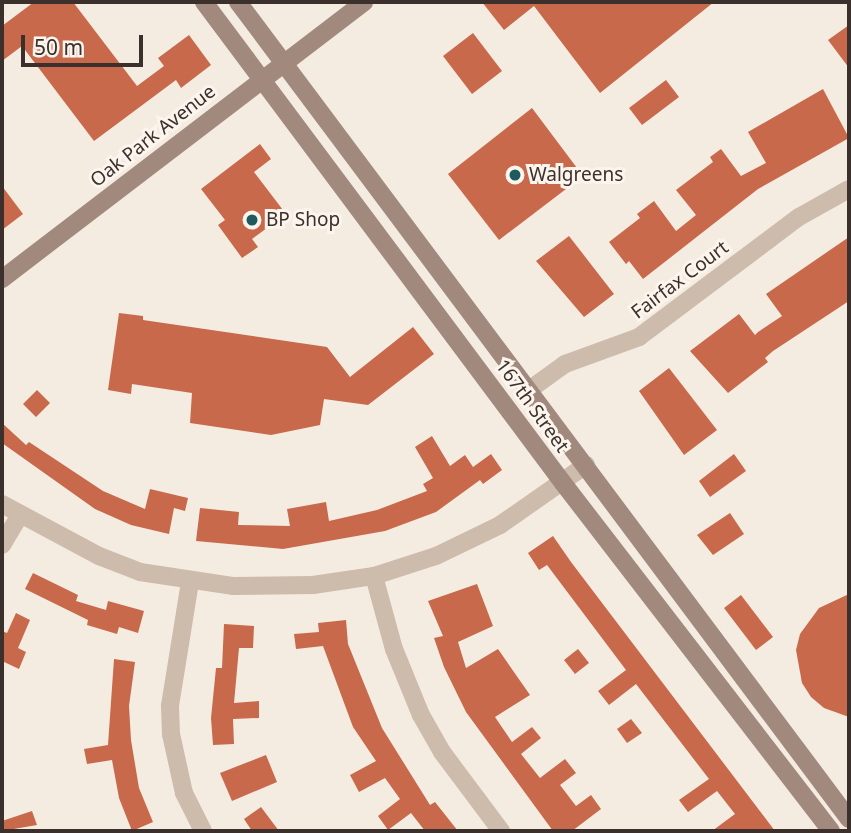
<!DOCTYPE html>
<style>
body{margin:0}
#map{position:relative;width:851px;height:833px;overflow:hidden;background:#f4ebe1;font-family:"Noto Sans",sans-serif}
div>[style]{position:absolute}
.building>*{inset:0;background:#c8694b}
.street>*{height:18px;margin:-9px;padding:0 9px;transform-origin:9px;border-radius:9px;background:#cdbbac}
.secondary>*{height:18px;margin:-9px;padding:0 9px;transform-origin:9px;border-radius:9px;background:#a18a7d}
.dots>*{width:19px;height:19px;translate:-50% -50%;box-sizing:border-box;border:4px solid #fbf5ee;border-radius:50%}
span{translate:-50% -50%;white-space:nowrap;text-align:center;line-height:1.15;-webkit-text-stroke:6px #fbf5ee;paint-order:stroke}
.street-label{font-size:19px;color:#3b302b}
.poi-label{font-size:19px;color:#3b302b}
.left{translate:0 -50%;text-align:left}
.frame{position:absolute;inset:0;border:4px solid #3b302b;pointer-events:none}
.scale{position:absolute;left:21px;top:35px;width:122px;height:32px;box-sizing:border-box;border:4px solid #3b302b;border-top:0;padding-left:9px;font-size:21px;line-height:24px;white-space:nowrap;color:#3b302b;-webkit-text-stroke:5px #fbf5ee;paint-order:stroke}
</style>
<div id="map">
<div class="building">
<i style="clip-path:polygon(34px 2px,73px 2px,137px 86px,164px 66px,158px 58px,189px 35px,211px 65px,181px 88px,176px 80px,94px 141px,22px 46px,2px 61px,2px 26px)"></i>
<i style="clip-path:polygon(482px 2px,714px 2px,600px 93px,534px 6px,504px 30px)"></i>
<i style="clip-path:polygon(849px 25px,849px 68px,828px 40px)"></i>
<i style="clip-path:polygon(473px 33px,502px 71px,472px 94px,443px 56px)"></i>
<i style="clip-path:polygon(666px 80px,679px 97px,642px 125px,629px 108px)"></i>
<i style="clip-path:polygon(823px 89px,849px 138px,758px 189px,643px 279px,629px 261px,626px 264px,609px 242px,640px 218px,637px 214px,654px 201px,676px 231px,696px 215px,676px 190px,713px 162px,710px 157px,721px 149px,741px 176px,766px 163px,748px 132px)"></i>
<i style="clip-path:polygon(532px 108px,583px 176px,499px 240px,448px 174px)"></i>
<i style="clip-path:polygon(260px 144px,271px 159px,254px 172px,286px 214px,252px 239px,258px 247px,242px 258px,218px 225px,225px 220px,201px 189px)"></i>
<i style="clip-path:polygon(2px 186px,23px 214px,2px 230px)"></i>
<i style="clip-path:polygon(569px 236px,614px 294px,584px 317px,536px 261px)"></i>
<i style="clip-path:polygon(849px 237px,849px 301px,773px 351px,765px 358px,768px 362px,728px 393px,690px 351px,739px 314px,755px 335px,758px 332px,782px 316px,766px 294px)"></i>
<i style="clip-path:polygon(119px 313px,143px 316px,143px 320px,327px 347px,350px 377px,413px 327px,434px 354px,368px 405px,324px 399px,320px 425px,271px 435px,190px 423px,192px 393px,132px 384px,131px 394px,108px 390px)"></i>
<i style="clip-path:polygon(669px 368px,717px 430px,684px 455px,639px 391px)"></i>
<i style="clip-path:polygon(37px 390px,50px 403px,36px 417px,23px 404px)"></i>
<i style="clip-path:polygon(2px 423px,26px 445px,29px 442px,103px 491px,145px 509px,150px 489px,188px 498px,185px 511px,174px 508px,169px 534px,131px 525px,95px 509px,2px 443px)"></i>
<i style="clip-path:polygon(432px 436px,450px 466px,465px 455px,473px 467px,491px 454px,502px 470px,483px 484px,480px 480px,436px 512px,385px 531px,283px 549px,196px 541px,200px 508px,239px 512px,238px 525px,290px 526px,287px 509px,326px 502px,329px 521px,377px 510px,427px 491px,423px 484px,433px 478px,415px 447px)"></i>
<i style="clip-path:polygon(734px 454px,746px 471px,710px 497px,699px 481px)"></i>
<i style="clip-path:polygon(730px 513px,744px 534px,713px 555px,697px 535px)"></i>
<i style="clip-path:polygon(553px 536px,571px 562px,775px 831px,712px 831px,735px 814px,717px 791px,688px 812px,679px 800px,709px 779px,636px 684px,609px 705px,598px 691px,626px 670px,547px 565px,539px 570px,528px 553px)"></i>
<i style="clip-path:polygon(33px 573px,78px 595px,76px 601px,106px 610px,108px 601px,144px 611px,138px 633px,119px 627px,117px 634px,87px 625px,88px 620px,25px 589px)"></i>
<i style="clip-path:polygon(477px 584px,493px 626px,458px 642px,466px 668px,498px 649px,530px 695px,495px 717px,512px 742px,532px 727px,541px 738px,521px 754px,540px 778px,565px 759px,576px 773px,560px 785px,576px 806px,591px 795px,601px 809px,572px 831px,553px 831px,466px 712px,444px 667px,434px 638px,443px 636px,428px 601px)"></i>
<i style="clip-path:polygon(849px 594px,849px 717px,824px 708px,811px 697px,802px 683px,796px 650px,800px 634px,819px 608px)"></i>
<i style="clip-path:polygon(741px 595px,773px 637px,756px 650px,724px 608px)"></i>
<i style="clip-path:polygon(16px 613px,30px 620px,18px 648px,26px 652px,19px 669px,2px 661px,2px 631px,7px 633px)"></i>
<i style="clip-path:polygon(346px 620px,348px 644px,382px 728px,430px 805px,435px 802px,458px 831px,425px 831px,411px 813px,388px 830px,378px 816px,400px 799px,385px 778px,359px 792px,350px 775px,376px 761px,353px 727px,323px 646px,296px 649px,294px 634px,319px 632px,318px 623px)"></i>
<i style="clip-path:polygon(224px 624px,254px 626px,253px 648px,239px 648px,234px 703px,259px 701px,259px 718px,233px 719px,234px 744px,213px 745px,211px 718px,216px 668px,222px 668px)"></i>
<i style="clip-path:polygon(578px 649px,589px 663px,575px 674px,564px 660px)"></i>
<i style="clip-path:polygon(114px 659px,135px 662px,129px 706px,131px 740px,139px 788px,153px 822px,132px 831px,119px 798px,112px 760px,87px 764px,84px 749px,108px 745px)"></i>
<i style="clip-path:polygon(631px 719px,642px 733px,627px 743px,617px 729px)"></i>
<i style="clip-path:polygon(266px 755px,277px 782px,232px 801px,220px 773px)"></i>
<i style="clip-path:polygon(261px 807px,279px 831px,252px 831px,244px 819px)"></i>
<i style="clip-path:polygon(32px 811px,37px 825px,2px 831px,2px 821px)"></i>
</div>
<div class="street">
<i style="left:529px;top:390px;width:44px;rotate:-35.8deg"></i>
<i style="left:565px;top:364px;width:79px;rotate:-20deg"></i>
<i style="left:639px;top:337px;width:200px;rotate:-36.9deg"></i>
<i style="left:799px;top:217px;width:57px;rotate:-29.2deg"></i>
<i style="left:2px;top:504px;width:110px;rotate:28.2deg"></i>
<i style="left:99px;top:556px;width:44px;rotate:21.3deg"></i>
<i style="left:140px;top:572px;width:95px;rotate:8.5deg"></i>
<i style="left:234px;top:586px;width:79px;rotate:-0.7deg"></i>
<i style="left:313px;top:585px;width:62px;rotate:-8.4deg"></i>
<i style="left:374px;top:576px;width:65px;rotate:-17.9deg"></i>
<i style="left:436px;top:556px;width:71px;rotate:-25.8deg"></i>
<i style="left:500px;top:525px;width:105px;rotate:-34.9deg"></i>
<i style="left:2px;top:545px;width:33px;rotate:-59deg"></i>
<i style="left:374px;top:576px;width:76px;rotate:74.7deg"></i>
<i style="left:394px;top:649px;width:71px;rotate:67.8deg"></i>
<i style="left:421px;top:715px;width:43px;rotate:60.4deg"></i>
<i style="left:442px;top:752px;width:99px;rotate:53.2deg"></i>
<i style="left:190px;top:582px;width:126px;rotate:99.2deg"></i>
<i style="left:170px;top:706px;width:28px;rotate:88deg"></i>
<i style="left:171px;top:734px;width:60px;rotate:77.6deg"></i>
<i style="left:184px;top:793px;width:42px;rotate:63.4deg"></i>
</div>
<div class="secondary">
<i style="left:204px;top:2px;width:600px;rotate:53.26deg"></i>
<i style="left:563px;top:483px;width:439px;rotate:52.4deg"></i>
<i style="left:238px;top:2px;width:1020px;rotate:53.21deg"></i>
<i style="left:2px;top:279px;width:456px;rotate:-37.4deg"></i>
</div>
<div class="dots">
<i style="left:515px;top:175px;background:#1f5a5e"></i>
<i style="left:252px;top:220px;background:#1f5a5e"></i>
</div>
<div class="street-label">
<span style="left:153px;top:136px;rotate:-38deg">Oak Park Avenue</span>
<span style="left:680px;top:280px;rotate:-37deg">Fairfax Court</span>
<span style="left:532px;top:406px;rotate:54deg">167th Street</span>
</div>
<div class="poi-label">
<span class="left" style="left:529px;top:175px">Walgreens</span>
<span class="left" style="left:266px;top:220px">BP Shop</span>
</div>
<div class="frame"></div>
<div class="scale">50 m</div>
</div>
